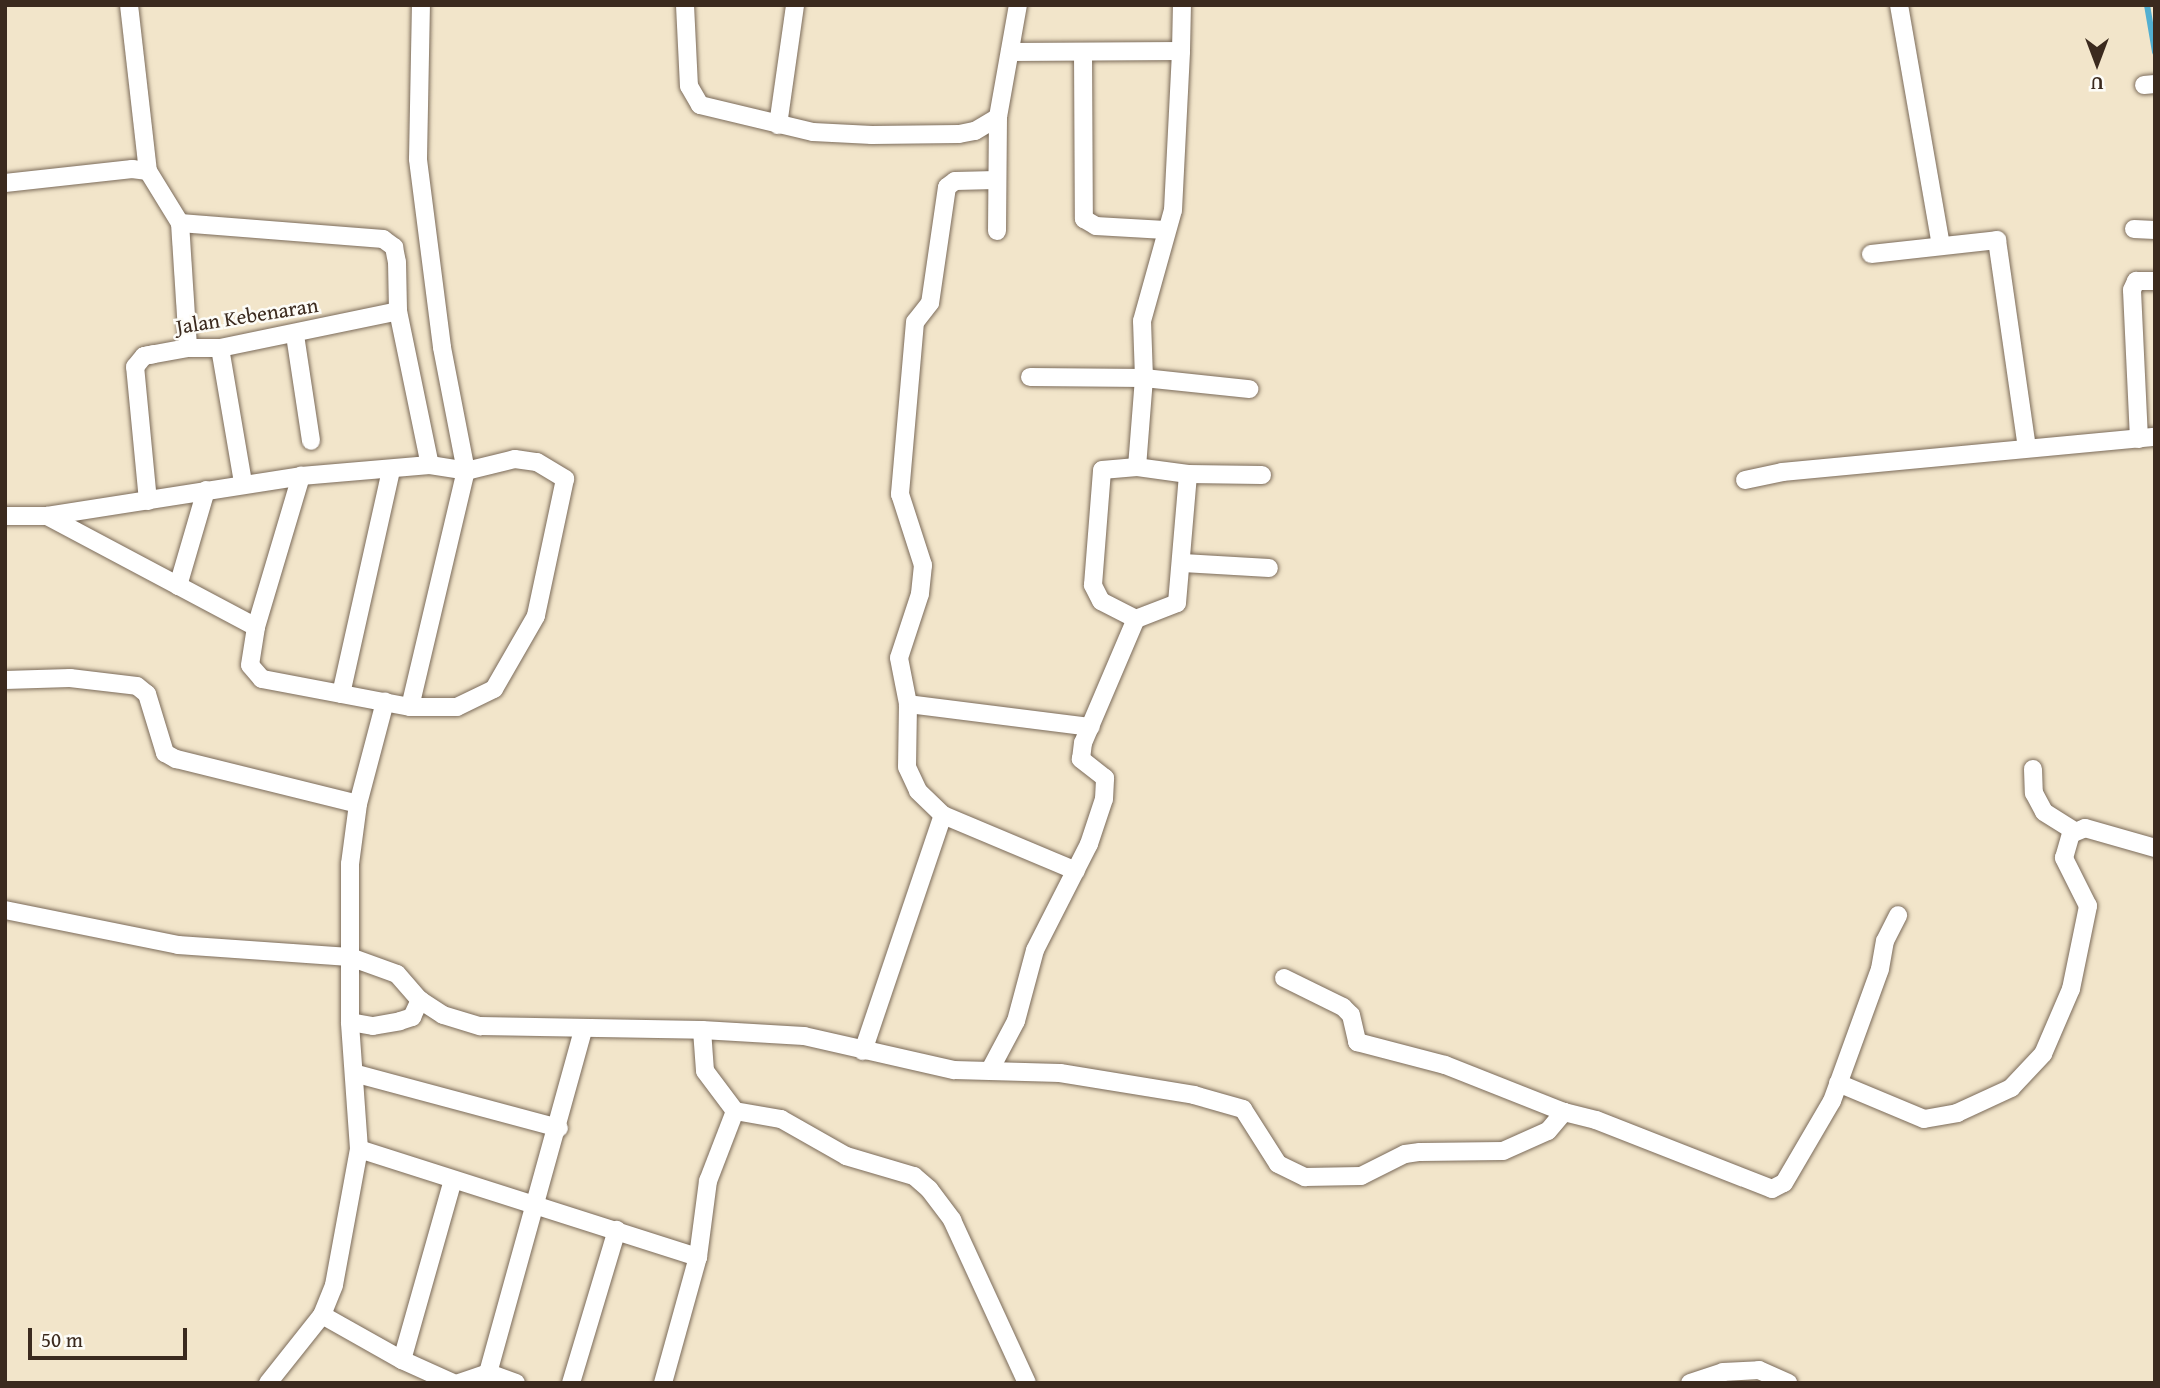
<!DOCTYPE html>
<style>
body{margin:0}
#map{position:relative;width:2160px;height:1388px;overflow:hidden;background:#f2e5ca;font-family:"Gentium Book Plus",serif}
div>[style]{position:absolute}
.stream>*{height:6px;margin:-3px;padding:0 3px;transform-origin:3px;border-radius:3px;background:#52afd1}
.roads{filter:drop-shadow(0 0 2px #7b6b5a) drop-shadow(0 0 2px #7b6b5a)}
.minor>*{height:18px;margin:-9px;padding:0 9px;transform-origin:9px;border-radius:9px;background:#fff}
span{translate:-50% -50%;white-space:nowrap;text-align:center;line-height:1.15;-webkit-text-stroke:5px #fdfcf7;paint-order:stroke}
.street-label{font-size:21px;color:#3b2a1e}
.frame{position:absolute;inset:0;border:7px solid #3b2a1e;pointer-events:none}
.north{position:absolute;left:2062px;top:28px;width:70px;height:70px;-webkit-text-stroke:5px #fdfcf7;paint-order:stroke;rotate:180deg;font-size:19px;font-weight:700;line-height:28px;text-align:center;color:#3b2a1e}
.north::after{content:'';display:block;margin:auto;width:24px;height:32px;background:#3b2a1e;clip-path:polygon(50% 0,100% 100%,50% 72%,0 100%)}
.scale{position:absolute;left:28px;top:1328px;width:159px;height:32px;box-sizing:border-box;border:4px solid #3b2a1e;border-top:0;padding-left:9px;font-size:21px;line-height:24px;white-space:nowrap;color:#3b2a1e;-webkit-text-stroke:5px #fdfcf7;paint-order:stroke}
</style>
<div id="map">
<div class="stream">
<i style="left:2147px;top:5px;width:48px;rotate:80.3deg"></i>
</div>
<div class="roads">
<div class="minor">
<i style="left:129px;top:5px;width:167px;rotate:83.5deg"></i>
<i style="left:685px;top:5px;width:81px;rotate:87.2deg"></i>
<i style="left:689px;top:86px;width:22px;rotate:60deg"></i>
<i style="left:700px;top:105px;width:116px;rotate:13.4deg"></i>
<i style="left:813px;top:132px;width:59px;rotate:2.9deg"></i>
<i style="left:872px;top:135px;width:87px;rotate:-0.7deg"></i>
<i style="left:959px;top:134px;width:16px;rotate:-11deg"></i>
<i style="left:975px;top:131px;width:27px;rotate:-31deg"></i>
<i style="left:998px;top:117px;width:114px;rotate:-79.9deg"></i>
<i style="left:1899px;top:5px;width:244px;rotate:80.1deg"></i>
<i style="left:1010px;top:52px;width:171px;rotate:-0.3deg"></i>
<i style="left:1181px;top:51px;width:46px;rotate:-88.8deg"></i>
<i style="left:1083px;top:52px;width:167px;rotate:89.7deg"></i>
<i style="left:1084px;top:219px;width:14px;rotate:30deg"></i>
<i style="left:1096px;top:226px;width:69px;rotate:3.3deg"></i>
<i style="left:2144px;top:85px;width:11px;rotate:-5deg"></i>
<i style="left:778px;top:125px;width:121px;rotate:-81.9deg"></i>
<i style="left:996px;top:180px;width:41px;rotate:178.6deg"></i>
<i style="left:955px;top:181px;width:10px;rotate:143deg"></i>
<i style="left:947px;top:187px;width:117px;rotate:98.3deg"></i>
<i style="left:930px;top:303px;width:24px;rotate:128deg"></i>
<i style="left:915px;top:322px;width:173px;rotate:95deg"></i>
<i style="left:900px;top:494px;width:75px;rotate:72.1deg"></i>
<i style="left:923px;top:565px;width:29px;rotate:96deg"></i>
<i style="left:920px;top:594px;width:67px;rotate:108.2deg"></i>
<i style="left:899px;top:658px;width:47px;rotate:78.9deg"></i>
<i style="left:908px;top:704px;width:63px;rotate:90.9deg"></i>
<i style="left:907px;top:767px;width:26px;rotate:65deg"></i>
<i style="left:918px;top:791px;width:35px;rotate:44deg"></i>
<i style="left:943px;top:815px;width:144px;rotate:22.8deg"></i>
<i style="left:5px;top:183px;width:128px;rotate:-6.3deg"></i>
<i style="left:132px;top:169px;width:16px;rotate:7deg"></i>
<i style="left:148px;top:171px;width:61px;rotate:58.4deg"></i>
<i style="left:180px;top:223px;width:204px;rotate:4.5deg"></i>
<i style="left:383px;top:239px;width:14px;rotate:36deg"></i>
<i style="left:394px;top:247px;width:15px;rotate:79deg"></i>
<i style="left:397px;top:262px;width:49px;rotate:88.8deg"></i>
<i style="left:398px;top:311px;width:157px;rotate:78.3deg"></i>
<i style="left:180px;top:223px;width:125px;rotate:86.3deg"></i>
<i style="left:188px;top:348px;width:32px"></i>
<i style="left:220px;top:348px;width:137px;rotate:80.3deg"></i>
<i style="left:2134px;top:229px;width:21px;rotate:3deg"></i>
<i style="left:997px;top:231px;width:114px;rotate:-89.5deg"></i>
<i style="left:1871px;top:254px;width:127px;rotate:-6.3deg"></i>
<i style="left:1997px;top:240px;width:209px;rotate:81.8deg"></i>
<i style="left:295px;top:335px;width:107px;rotate:81.4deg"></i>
<i style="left:144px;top:356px;width:45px;rotate:-10.3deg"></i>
<i style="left:188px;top:348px;width:32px"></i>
<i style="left:220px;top:348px;width:182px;rotate:-11.7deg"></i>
<i style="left:1030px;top:377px;width:114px;rotate:0.5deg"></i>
<i style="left:1144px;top:378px;width:106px;rotate:6deg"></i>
<i style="left:2139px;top:439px;width:149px;rotate:-92.7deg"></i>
<i style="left:2132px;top:290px;width:10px;rotate:-66deg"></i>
<i style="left:2136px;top:281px;width:19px"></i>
<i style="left:1188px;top:474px;width:74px;rotate:0.8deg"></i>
<i style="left:1745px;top:480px;width:38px;rotate:-12deg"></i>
<i style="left:1782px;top:472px;width:375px;rotate:-5.4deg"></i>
<i style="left:148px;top:501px;width:135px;rotate:-95.5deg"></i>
<i style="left:135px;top:367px;width:14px;rotate:-51deg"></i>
<i style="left:144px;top:356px;width:10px;rotate:-11deg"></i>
<i style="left:5px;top:516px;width:42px"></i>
<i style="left:47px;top:516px;width:257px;rotate:-8.9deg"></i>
<i style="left:301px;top:476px;width:129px;rotate:-4.9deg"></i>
<i style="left:430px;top:465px;width:36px;rotate:9deg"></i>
<i style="left:466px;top:471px;width:50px;rotate:-13.8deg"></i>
<i style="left:515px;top:459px;width:22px;rotate:8deg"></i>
<i style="left:537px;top:462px;width:33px;rotate:31deg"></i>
<i style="left:565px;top:479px;width:140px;rotate:102deg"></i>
<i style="left:536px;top:616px;width:84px;rotate:119.9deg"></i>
<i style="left:494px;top:689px;width:41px;rotate:154.1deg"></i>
<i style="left:457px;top:707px;width:47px;rotate:180deg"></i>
<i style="left:410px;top:707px;width:151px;rotate:-169.3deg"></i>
<i style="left:262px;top:679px;width:18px;rotate:-131deg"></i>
<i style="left:250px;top:665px;width:38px;rotate:-81deg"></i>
<i style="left:256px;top:627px;width:237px;rotate:-152deg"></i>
<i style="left:1183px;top:563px;width:86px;rotate:3.3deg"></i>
<i style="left:178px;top:586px;width:100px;rotate:-73.7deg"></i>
<i style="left:1136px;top:619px;width:39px;rotate:-153deg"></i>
<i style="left:1101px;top:601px;width:18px;rotate:-117deg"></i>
<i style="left:1093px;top:585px;width:115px;rotate:-85.5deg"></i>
<i style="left:1102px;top:470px;width:35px;rotate:-5deg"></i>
<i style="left:256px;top:627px;width:158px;rotate:-73.4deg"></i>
<i style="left:5px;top:680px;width:65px;rotate:-1.8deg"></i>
<i style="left:70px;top:678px;width:67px;rotate:6.8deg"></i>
<i style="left:137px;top:686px;width:13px;rotate:39deg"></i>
<i style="left:147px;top:694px;width:62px;rotate:73deg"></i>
<i style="left:165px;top:753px;width:13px;rotate:29deg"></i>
<i style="left:176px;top:759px;width:187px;rotate:13.9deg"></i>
<i style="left:341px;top:694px;width:229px;rotate:-77.4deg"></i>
<i style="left:908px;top:704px;width:184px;rotate:7.2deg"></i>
<i style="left:410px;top:707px;width:243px;rotate:-76.7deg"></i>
<i style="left:466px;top:471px;width:126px;rotate:-101deg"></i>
<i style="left:442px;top:347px;width:190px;rotate:-97.3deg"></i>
<i style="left:418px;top:159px;width:154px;rotate:-88.9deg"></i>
<i style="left:2033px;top:769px;width:24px;rotate:88deg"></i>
<i style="left:2034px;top:793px;width:21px;rotate:62deg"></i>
<i style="left:2044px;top:812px;width:36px;rotate:32deg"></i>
<i style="left:5px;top:910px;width:177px;rotate:11.4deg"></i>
<i style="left:178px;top:945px;width:172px;rotate:4deg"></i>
<i style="left:350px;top:957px;width:50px;rotate:19.9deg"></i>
<i style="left:397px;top:974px;width:35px;rotate:49deg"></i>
<i style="left:420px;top:1000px;width:27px;rotate:33deg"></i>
<i style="left:443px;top:1015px;width:39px;rotate:17deg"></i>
<i style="left:480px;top:1026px;width:222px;rotate:1deg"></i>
<i style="left:702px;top:1030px;width:41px;rotate:85.8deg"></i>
<i style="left:705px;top:1071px;width:50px;rotate:53.1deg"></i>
<i style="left:1284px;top:978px;width:66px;rotate:26.2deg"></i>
<i style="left:1343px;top:1007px;width:11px;rotate:45deg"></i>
<i style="left:1351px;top:1015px;width:28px;rotate:77deg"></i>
<i style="left:1357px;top:1042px;width:91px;rotate:14.6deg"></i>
<i style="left:1445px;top:1065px;width:128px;rotate:21.6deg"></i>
<i style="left:350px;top:1022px;width:158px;rotate:-90deg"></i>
<i style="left:350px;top:864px;width:61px;rotate:-82.4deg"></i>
<i style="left:358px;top:804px;width:106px;rotate:-75.2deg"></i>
<i style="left:702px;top:1030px;width:102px;rotate:3.4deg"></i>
<i style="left:804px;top:1036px;width:154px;rotate:12.8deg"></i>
<i style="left:954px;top:1070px;width:106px;rotate:1.6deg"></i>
<i style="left:1060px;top:1073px;width:136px;rotate:9.3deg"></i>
<i style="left:1194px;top:1095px;width:51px;rotate:15.9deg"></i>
<i style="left:1243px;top:1109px;width:65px;rotate:57.5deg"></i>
<i style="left:1278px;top:1164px;width:30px;rotate:26deg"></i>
<i style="left:1305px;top:1177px;width:56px;rotate:-1deg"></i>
<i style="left:1361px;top:1176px;width:49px;rotate:-26.6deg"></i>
<i style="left:1405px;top:1154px;width:15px;rotate:-8deg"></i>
<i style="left:1420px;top:1152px;width:83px;rotate:-0.7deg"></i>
<i style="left:1503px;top:1151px;width:49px;rotate:-24deg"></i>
<i style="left:1548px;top:1131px;width:25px;rotate:-50deg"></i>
<i style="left:1564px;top:1112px;width:33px;rotate:14deg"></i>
<i style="left:1596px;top:1120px;width:189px;rotate:21.4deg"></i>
<i style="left:1772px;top:1189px;width:13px;rotate:-27deg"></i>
<i style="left:1784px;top:1183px;width:95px;rotate:-59.7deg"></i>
<i style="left:1832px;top:1101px;width:140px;rotate:-70deg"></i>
<i style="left:1880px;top:969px;width:28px;rotate:-80deg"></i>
<i style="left:1885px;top:941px;width:29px;rotate:-63deg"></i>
<i style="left:863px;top:1051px;width:249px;rotate:-71.3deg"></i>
<i style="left:991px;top:1068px;width:53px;rotate:-62deg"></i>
<i style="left:1016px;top:1021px;width:73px;rotate:-75deg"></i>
<i style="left:1035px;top:950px;width:119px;rotate:-63deg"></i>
<i style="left:1089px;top:844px;width:47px;rotate:-71.6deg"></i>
<i style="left:1104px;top:799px;width:21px;rotate:-87deg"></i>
<i style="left:1105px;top:778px;width:31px;rotate:-142deg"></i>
<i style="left:1081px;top:759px;width:16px;rotate:-83deg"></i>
<i style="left:1083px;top:743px;width:135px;rotate:-66.9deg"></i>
<i style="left:1136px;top:619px;width:44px;rotate:-21.3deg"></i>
<i style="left:1177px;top:603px;width:129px;rotate:-85.1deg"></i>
<i style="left:1188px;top:474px;width:51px;rotate:-172.2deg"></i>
<i style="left:1137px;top:467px;width:89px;rotate:-85.5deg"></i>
<i style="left:1144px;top:378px;width:57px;rotate:-92deg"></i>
<i style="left:1142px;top:321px;width:115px;rotate:-74.4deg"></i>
<i style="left:1173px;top:210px;width:159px;rotate:-87.1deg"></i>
<i style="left:357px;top:1074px;width:209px;rotate:15deg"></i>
<i style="left:1838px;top:1083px;width:93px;rotate:22.7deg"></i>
<i style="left:1924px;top:1119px;width:34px;rotate:-10deg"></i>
<i style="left:1957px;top:1113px;width:60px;rotate:-24.8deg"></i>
<i style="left:2011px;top:1088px;width:47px;rotate:-46.7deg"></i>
<i style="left:2043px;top:1054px;width:71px;rotate:-66.7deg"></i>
<i style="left:2071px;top:989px;width:85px;rotate:-78.4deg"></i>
<i style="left:2088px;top:906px;width:54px;rotate:-116.6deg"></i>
<i style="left:2064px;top:858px;width:25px;rotate:-74deg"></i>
<i style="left:2071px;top:834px;width:15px;rotate:-23deg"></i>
<i style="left:2085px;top:828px;width:73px;rotate:15.9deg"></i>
<i style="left:735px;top:1111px;width:47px;rotate:9.9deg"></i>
<i style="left:781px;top:1119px;width:75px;rotate:29.6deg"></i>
<i style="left:846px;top:1156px;width:71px;rotate:16.4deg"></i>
<i style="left:914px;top:1176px;width:20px;rotate:41deg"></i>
<i style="left:929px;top:1189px;width:39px;rotate:53deg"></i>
<i style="left:952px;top:1220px;width:179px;rotate:65.3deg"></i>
<i style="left:359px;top:1149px;width:356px;rotate:17.7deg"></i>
<i style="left:698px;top:1257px;width:77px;rotate:-82.5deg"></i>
<i style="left:708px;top:1181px;width:75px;rotate:-68.9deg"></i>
<i style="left:322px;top:1315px;width:92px;rotate:29.4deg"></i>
<i style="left:402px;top:1360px;width:56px;rotate:24.3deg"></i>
<i style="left:402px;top:1360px;width:187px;rotate:-74.2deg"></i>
<i style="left:268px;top:1383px;width:87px;rotate:-51.5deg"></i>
<i style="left:322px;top:1315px;width:32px;rotate:-68deg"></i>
<i style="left:334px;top:1285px;width:138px;rotate:-79.6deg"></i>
<i style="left:359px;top:1149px;width:127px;rotate:-94.1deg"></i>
<i style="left:350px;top:1022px;width:23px;rotate:10deg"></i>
<i style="left:373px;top:1026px;width:27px;rotate:-10deg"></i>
<i style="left:400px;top:1021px;width:13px;rotate:-18deg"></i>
<i style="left:412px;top:1017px;width:19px;rotate:-65deg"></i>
<i style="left:459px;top:1383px;width:31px;rotate:-19deg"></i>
<i style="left:516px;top:1383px;width:30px;rotate:-160deg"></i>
<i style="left:488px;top:1373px;width:356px;rotate:-74.5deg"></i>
<i style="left:571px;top:1383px;width:160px;rotate:-73.3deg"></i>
<i style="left:663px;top:1383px;width:131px;rotate:-74.5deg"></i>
<i style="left:1690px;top:1383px;width:35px;rotate:-18deg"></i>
<i style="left:1723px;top:1372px;width:36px;rotate:-3deg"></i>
<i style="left:1759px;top:1370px;width:32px;rotate:24deg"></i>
</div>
</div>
<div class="street-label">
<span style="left:247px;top:316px;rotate:-9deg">Jalan Kebenaran</span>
</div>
<div class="frame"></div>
<div class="north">U</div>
<div class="scale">50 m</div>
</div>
